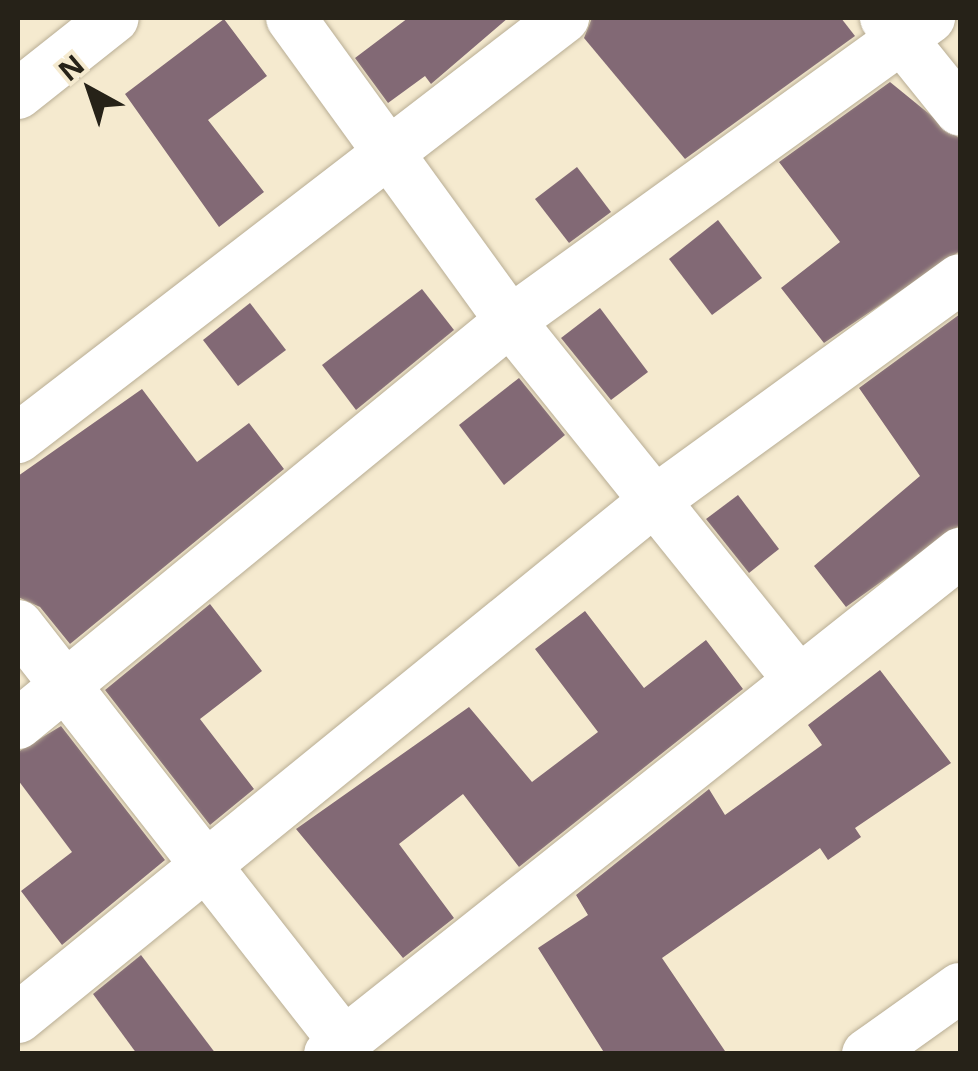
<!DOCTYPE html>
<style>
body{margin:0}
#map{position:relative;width:978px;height:1071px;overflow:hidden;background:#f5eacf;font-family:"Open Sans",sans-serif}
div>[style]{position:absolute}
.building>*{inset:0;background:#826975}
.roads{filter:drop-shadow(0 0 2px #b8ad94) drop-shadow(0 0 2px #b8ad94)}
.minor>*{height:50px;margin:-25px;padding:0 25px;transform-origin:25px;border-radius:25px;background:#fff}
span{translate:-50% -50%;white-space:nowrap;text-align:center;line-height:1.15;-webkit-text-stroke:9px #f5eacf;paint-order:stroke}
.frame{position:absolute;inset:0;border:20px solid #262218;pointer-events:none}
.north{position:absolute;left:40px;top:40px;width:100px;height:100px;-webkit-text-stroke:8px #f5eacf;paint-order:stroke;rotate:320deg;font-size:28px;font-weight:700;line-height:40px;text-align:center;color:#262218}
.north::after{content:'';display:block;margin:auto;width:35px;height:45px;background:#262218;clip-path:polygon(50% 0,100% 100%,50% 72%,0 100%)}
</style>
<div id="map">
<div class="building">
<i style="clip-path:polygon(408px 18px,508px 18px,431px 84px,425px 76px,388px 103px,355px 58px)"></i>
<i style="clip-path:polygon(592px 18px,841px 18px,855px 36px,685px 159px,584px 38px)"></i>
<i style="clip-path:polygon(224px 19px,267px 76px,208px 120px,264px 192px,219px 227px,125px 94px)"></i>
<i style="clip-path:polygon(890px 82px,960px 139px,960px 251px,824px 343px,781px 288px,840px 242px,779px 162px)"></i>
<i style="clip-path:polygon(577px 167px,611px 212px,569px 243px,535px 199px)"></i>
<i style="clip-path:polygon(718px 220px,762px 278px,712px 315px,669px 259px)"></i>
<i style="clip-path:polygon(422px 289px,454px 330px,356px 410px,322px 365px)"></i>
<i style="clip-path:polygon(250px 303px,286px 350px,238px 386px,203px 340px)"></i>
<i style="clip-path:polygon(600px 308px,648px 372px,611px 400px,561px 338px)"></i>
<i style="clip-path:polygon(960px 314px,960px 525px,846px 607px,814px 566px,920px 476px,859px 388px)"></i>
<i style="clip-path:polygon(519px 378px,565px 435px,504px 485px,459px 425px)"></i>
<i style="clip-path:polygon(142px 389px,197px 462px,249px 423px,284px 469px,70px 644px,40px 607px,18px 597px,18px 476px)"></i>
<i style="clip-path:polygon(738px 495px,779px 549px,749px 573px,706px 519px)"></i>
<i style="clip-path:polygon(210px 604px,262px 671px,200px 719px,254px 789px,210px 825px,105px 690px)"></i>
<i style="clip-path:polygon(585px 611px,644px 688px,706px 640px,743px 689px,519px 867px,463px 794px,399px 844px,454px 918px,403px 958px,296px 829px,469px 707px,532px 782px,598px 732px,535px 649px)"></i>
<i style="clip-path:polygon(880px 670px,951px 763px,855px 828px,861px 837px,828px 860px,820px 848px,662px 958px,727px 1054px,605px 1054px,538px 948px,588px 915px,576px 895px,709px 789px,725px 815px,822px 745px,808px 725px)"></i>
<i style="clip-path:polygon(61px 726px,165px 860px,62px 945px,21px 891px,72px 852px,18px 780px,18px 752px)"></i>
<i style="clip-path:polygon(141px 955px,216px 1054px,137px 1054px,93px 994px)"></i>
</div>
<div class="roads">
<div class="minor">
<i style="left:291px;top:18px;width:374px;rotate:54.1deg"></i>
<i style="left:510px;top:321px;width:459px;rotate:51.2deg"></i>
<i style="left:885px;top:18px;width:119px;rotate:51.1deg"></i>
<i style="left:18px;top:94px;width:122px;rotate:-38.4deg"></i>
<i style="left:18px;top:438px;width:689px;rotate:-37.57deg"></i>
<i style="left:18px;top:625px;width:529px;rotate:51.98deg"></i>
<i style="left:18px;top:724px;width:636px;rotate:-39.32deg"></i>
<i style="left:510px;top:321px;width:518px;rotate:-35.81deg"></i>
<i style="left:18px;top:1018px;width:818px;rotate:-39.1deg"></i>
<i style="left:653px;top:502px;width:379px;rotate:-36deg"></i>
<i style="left:329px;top:1054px;width:806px;rotate:-38.45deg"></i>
<i style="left:867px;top:1054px;width:114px;rotate:-35.4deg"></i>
</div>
</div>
<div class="frame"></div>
<div class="north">N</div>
</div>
